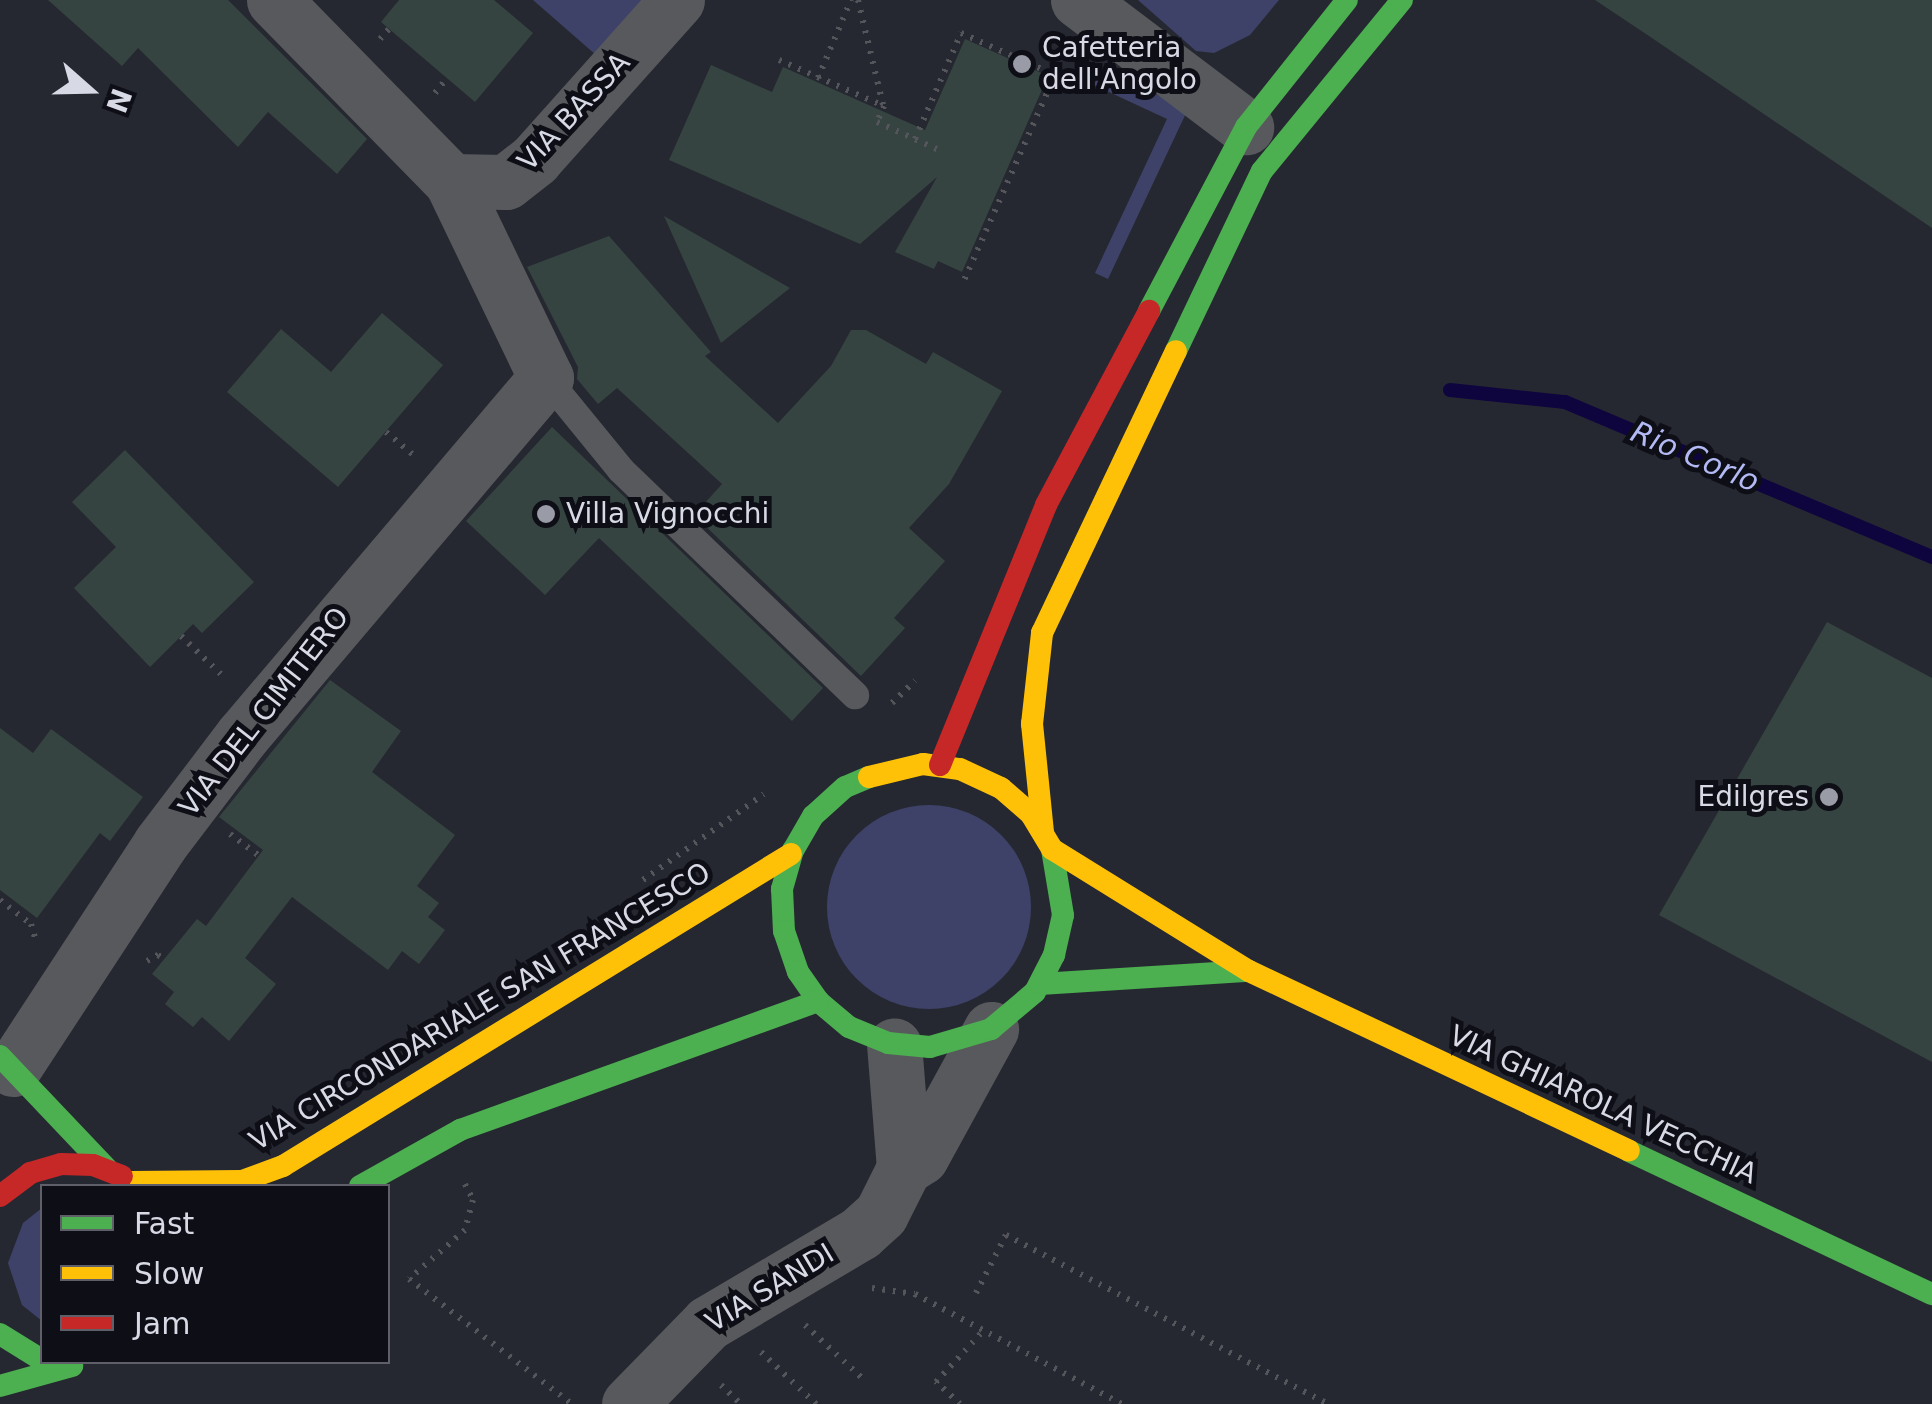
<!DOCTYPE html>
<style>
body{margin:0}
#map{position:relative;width:1932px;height:1404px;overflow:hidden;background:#262831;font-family:"DejaVu Sans",sans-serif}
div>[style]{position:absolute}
.green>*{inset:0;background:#3e4268}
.round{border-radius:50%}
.stream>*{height:14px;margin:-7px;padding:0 7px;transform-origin:7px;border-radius:7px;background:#0f053e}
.building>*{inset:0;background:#354440}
.path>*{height:6px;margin-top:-3px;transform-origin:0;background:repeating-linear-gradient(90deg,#55565b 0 2.5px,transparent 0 10.5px)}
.lane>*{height:28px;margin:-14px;padding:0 14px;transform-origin:14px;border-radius:14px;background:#58595d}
.street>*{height:55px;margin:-27.5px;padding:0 27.5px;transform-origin:27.5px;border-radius:27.5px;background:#58595d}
.fast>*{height:22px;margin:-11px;padding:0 11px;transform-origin:11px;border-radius:11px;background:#4caf50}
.slow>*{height:22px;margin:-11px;padding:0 11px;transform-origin:11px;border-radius:11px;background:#ffc107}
.jam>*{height:22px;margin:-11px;padding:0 11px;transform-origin:11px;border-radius:11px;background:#c62828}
.dots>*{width:28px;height:28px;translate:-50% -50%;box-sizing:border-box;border:5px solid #0d0e16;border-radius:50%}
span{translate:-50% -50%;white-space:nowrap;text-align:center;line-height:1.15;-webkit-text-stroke:10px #0d0e16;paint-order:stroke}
.poi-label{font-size:28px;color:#d7d9e5}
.left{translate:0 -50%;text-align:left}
.right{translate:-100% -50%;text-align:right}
.street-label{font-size:28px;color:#d7d9e5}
.water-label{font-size:30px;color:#b2b9f3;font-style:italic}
.legend{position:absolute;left:40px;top:1184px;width:350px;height:180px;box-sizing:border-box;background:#0d0e16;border:2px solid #5e5f69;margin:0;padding:12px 18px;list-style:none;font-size:30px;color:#d7d9e5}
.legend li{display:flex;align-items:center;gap:20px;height:50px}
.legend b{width:50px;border:2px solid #5e5f69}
.north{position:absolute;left:40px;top:40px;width:100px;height:100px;-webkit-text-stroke:8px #0d0e16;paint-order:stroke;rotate:110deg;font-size:28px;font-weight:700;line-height:40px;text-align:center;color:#d7d9e5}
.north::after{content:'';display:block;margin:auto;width:35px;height:45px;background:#d7d9e5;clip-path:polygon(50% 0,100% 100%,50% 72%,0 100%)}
</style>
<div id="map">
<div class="green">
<i style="clip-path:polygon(533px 0,643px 0,596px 55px)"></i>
<i style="clip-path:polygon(1138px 0,1279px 0,1250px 35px,1214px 53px,1196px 51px)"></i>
<i style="clip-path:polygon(1101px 69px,1188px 109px,1108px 279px,1095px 273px,1167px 119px,1094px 85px)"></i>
<i class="round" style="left:827px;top:805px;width:204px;height:204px"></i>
<i style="clip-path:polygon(42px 1208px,42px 1321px,22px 1305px,8px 1263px,23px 1223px)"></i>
</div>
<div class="stream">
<i style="left:1450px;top:390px;width:116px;rotate:6deg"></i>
<i style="left:1565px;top:402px;width:398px;rotate:22.9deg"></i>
</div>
<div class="building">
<i style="clip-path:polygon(48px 0,228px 0,367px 139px,337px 174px,268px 112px,238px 147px,138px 48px,122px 66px)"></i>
<i style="clip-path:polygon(399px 0,494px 0,533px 33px,475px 102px,381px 22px)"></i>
<i style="clip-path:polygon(1595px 0,1932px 0,1932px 228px,1649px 36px)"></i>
<i style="clip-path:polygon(965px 39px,1048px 76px,962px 272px,938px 261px,934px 269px,895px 252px,937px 177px,860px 244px,669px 160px,711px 65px,772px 92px,783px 67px,925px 130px)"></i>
<i style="clip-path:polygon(664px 216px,790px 288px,721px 343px)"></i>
<i style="clip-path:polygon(609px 236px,711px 352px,705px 356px,778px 423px,831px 366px,851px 330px,866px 330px,926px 364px,933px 352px,1002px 391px,949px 484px,909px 528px,945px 561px,894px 618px,905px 628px,861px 676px,694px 515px,722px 484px,617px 388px,598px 404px,577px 379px,578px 367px,527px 267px)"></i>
<i style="clip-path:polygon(382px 313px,443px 365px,338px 487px,227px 392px,281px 329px,331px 372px)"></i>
<i style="clip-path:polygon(552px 427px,823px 688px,792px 721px,599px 538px,545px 595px,466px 521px)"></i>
<i style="clip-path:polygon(125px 450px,254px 582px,202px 633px,193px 624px,150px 667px,74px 588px,116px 547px,72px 502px)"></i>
<i style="clip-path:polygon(1827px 622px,1932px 678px,1932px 1062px,1659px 915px)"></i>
<i style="clip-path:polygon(330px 680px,401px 731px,372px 772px,455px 835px,417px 886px,439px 903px,428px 917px,445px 930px,419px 964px,402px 951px,388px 970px,292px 897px,245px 958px,276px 984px,229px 1041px,202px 1017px,193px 1027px,165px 1004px,174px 992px,152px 974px,197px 919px,206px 926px,263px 850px,219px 817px)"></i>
<i style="clip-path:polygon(0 728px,33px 753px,51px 729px,143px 797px,110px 841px,100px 833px,37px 918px,0 890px)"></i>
</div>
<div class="path">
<i style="left:858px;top:0;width:108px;rotate:76.6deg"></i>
<i style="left:380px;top:39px;width:13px;rotate:-48deg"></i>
<i style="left:779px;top:60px;width:115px;rotate:23.7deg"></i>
<i style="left:884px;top:106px;width:17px;rotate:114deg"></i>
<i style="left:877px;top:122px;width:68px;rotate:24.3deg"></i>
<i style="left:818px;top:78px;width:85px;rotate:-67.1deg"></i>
<i style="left:435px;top:93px;width:19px;rotate:-51deg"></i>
<i style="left:915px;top:139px;width:116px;rotate:-66.5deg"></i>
<i style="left:961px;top:33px;width:103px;rotate:24.1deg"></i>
<i style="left:1055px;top:75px;width:227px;rotate:113.9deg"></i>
<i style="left:386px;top:432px;width:35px;rotate:40deg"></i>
<i style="left:181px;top:636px;width:61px;rotate:43.7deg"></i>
<i style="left:892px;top:703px;width:32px;rotate:-44deg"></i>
<i style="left:230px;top:834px;width:36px;rotate:37deg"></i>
<i style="left:643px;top:880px;width:148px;rotate:-35.4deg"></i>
<i style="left:0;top:900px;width:39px;rotate:38deg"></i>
<i style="left:31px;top:924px;width:19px;rotate:74deg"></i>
<i style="left:147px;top:961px;width:13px;rotate:-29deg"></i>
<i style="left:158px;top:955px;width:7px;rotate:34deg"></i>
<i style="left:465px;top:1184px;width:18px;rotate:63deg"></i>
<i style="left:473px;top:1200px;width:31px;rotate:105deg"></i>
<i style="left:465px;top:1230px;width:74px;rotate:138.8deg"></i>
<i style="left:409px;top:1279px;width:205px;rotate:37.5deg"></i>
<i style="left:872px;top:1288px;width:43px;rotate:7.9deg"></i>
<i style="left:915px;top:1294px;width:234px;rotate:28deg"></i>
<i style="left:976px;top:1293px;width:65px;rotate:-62.7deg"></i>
<i style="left:1006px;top:1235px;width:364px;rotate:27.7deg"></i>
<i style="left:805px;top:1325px;width:78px;rotate:42.9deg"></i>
<i style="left:761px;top:1352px;width:76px;rotate:43.4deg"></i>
<i style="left:721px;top:1385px;width:28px;rotate:44deg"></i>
<i style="left:960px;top:1404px;width:33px;rotate:-137deg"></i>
<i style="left:936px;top:1382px;width:69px;rotate:-47.3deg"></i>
</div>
<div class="lane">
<i style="left:546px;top:378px;width:119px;rotate:50.8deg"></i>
<i style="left:621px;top:470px;width:325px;rotate:43.9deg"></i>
</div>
<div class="street">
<i style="left:1078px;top:0;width:211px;rotate:37.1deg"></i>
<i style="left:451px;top:181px;width:55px;rotate:1deg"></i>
<i style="left:506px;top:182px;width:37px;rotate:-38deg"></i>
<i style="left:535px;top:159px;width:213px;rotate:-48.2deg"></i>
<i style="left:13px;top:1069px;width:269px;rotate:-56.8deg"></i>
<i style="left:160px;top:844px;width:136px;rotate:-52.8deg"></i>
<i style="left:242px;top:736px;width:470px;rotate:-49.7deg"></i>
<i style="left:546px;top:378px;width:219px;rotate:-115.7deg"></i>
<i style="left:451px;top:181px;width:253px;rotate:-134.4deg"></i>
<i style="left:904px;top:1168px;width:20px;rotate:-33deg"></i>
<i style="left:921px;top:1157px;width:146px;rotate:-61.3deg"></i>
<i style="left:629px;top:1404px;width:113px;rotate:-45.7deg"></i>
<i style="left:708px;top:1323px;width:177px;rotate:-30.6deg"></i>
<i style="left:860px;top:1233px;width:28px;rotate:-42deg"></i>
<i style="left:881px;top:1214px;width:51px;rotate:-63.4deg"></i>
<i style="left:904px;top:1168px;width:123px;rotate:-94.6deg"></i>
</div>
<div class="fast">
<i style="left:1149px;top:311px;width:208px;rotate:-62.2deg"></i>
<i style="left:1246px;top:127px;width:162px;rotate:-51.5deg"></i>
<i style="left:1176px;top:351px;width:199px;rotate:-64.5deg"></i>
<i style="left:1262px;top:171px;width:221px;rotate:-50.7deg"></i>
<i style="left:869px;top:777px;width:26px;rotate:157deg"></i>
<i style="left:845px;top:787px;width:43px;rotate:137.8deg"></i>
<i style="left:813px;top:816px;width:39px;rotate:120deg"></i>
<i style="left:793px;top:850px;width:41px;rotate:105.8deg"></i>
<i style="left:782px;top:889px;width:42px;rotate:87.3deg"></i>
<i style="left:784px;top:931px;width:43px;rotate:71.1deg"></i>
<i style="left:798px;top:972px;width:35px;rotate:55deg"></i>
<i style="left:818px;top:1001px;width:40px;rotate:40deg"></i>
<i style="left:849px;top:1027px;width:42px;rotate:22.3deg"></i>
<i style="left:888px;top:1043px;width:42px;rotate:5.4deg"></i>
<i style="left:930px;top:1047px;width:64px;rotate:-16.4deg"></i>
<i style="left:991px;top:1029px;width:57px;rotate:-40.1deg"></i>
<i style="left:1035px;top:992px;width:42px;rotate:-62.8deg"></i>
<i style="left:1054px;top:955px;width:41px;rotate:-77.3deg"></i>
<i style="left:1063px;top:915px;width:67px;rotate:-99.5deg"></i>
<i style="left:1040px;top:984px;width:209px;rotate:-3.6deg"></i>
<i style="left:0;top:1056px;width:157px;rotate:46.5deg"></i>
<i style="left:1629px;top:1151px;width:335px;rotate:25.3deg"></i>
<i style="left:360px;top:1186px;width:115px;rotate:-29.2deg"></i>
<i style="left:460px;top:1130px;width:381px;rotate:-19.8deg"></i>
<i style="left:0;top:1334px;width:49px;rotate:31.8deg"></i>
<i style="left:0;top:1386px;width:75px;rotate:-15.5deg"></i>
</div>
<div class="slow">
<i style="left:869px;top:777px;width:56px;rotate:-13.5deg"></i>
<i style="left:923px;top:764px;width:37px;rotate:8deg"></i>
<i style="left:960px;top:769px;width:45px;rotate:24.9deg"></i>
<i style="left:1001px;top:788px;width:40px;rotate:41deg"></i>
<i style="left:1031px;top:814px;width:41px;rotate:59deg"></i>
<i style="left:1052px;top:849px;width:232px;rotate:31.8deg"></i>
<i style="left:1249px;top:971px;width:420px;rotate:25.3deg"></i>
<i style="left:1043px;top:832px;width:109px;rotate:-95.8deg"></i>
<i style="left:1032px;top:724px;width:92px;rotate:-83.7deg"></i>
<i style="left:1042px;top:633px;width:312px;rotate:-64.6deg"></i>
<i style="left:131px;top:1182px;width:111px;rotate:-0.5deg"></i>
<i style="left:242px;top:1181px;width:44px;rotate:-20.1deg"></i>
<i style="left:283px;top:1166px;width:596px;rotate:-31.56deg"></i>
</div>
<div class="jam">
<i style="left:940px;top:765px;width:281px;rotate:-67.8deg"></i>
<i style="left:1046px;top:505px;width:220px;rotate:-62deg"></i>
<i style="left:0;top:1196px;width:38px;rotate:-37deg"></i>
<i style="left:30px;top:1173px;width:32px;rotate:-16deg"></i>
<i style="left:61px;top:1164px;width:32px;rotate:2deg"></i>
<i style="left:93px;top:1165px;width:31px;rotate:21deg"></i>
</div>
<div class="dots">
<i style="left:1022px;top:64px;background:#999ba6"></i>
<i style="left:546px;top:514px;background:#999ba6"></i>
<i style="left:1829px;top:797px;background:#999ba6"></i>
</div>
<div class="poi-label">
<span class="left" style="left:1042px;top:64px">Cafetteria<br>dell'Angolo</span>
<span class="left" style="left:566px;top:514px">Villa Vignocchi</span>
<span class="right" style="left:1809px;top:797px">Edilgres</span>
</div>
<div class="street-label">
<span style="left:574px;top:112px;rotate:-47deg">VIA BASSA</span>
<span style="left:264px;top:712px;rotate:-52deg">VIA DEL CIMITERO</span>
<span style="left:480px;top:1007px;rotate:-31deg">VIA CIRCONDARIALE SAN FRANCESCO</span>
<span style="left:1603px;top:1105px;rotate:25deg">VIA GHIAROLA VECCHIA</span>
<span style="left:770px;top:1288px;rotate:-31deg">VIA SANDI</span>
</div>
<div class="water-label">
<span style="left:1695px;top:457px;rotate:23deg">Rio Corlo</span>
</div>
<ul class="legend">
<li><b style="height:12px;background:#4caf50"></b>Fast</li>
<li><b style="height:12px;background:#ffc107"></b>Slow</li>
<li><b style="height:12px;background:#c62828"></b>Jam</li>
</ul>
<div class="north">N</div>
</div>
